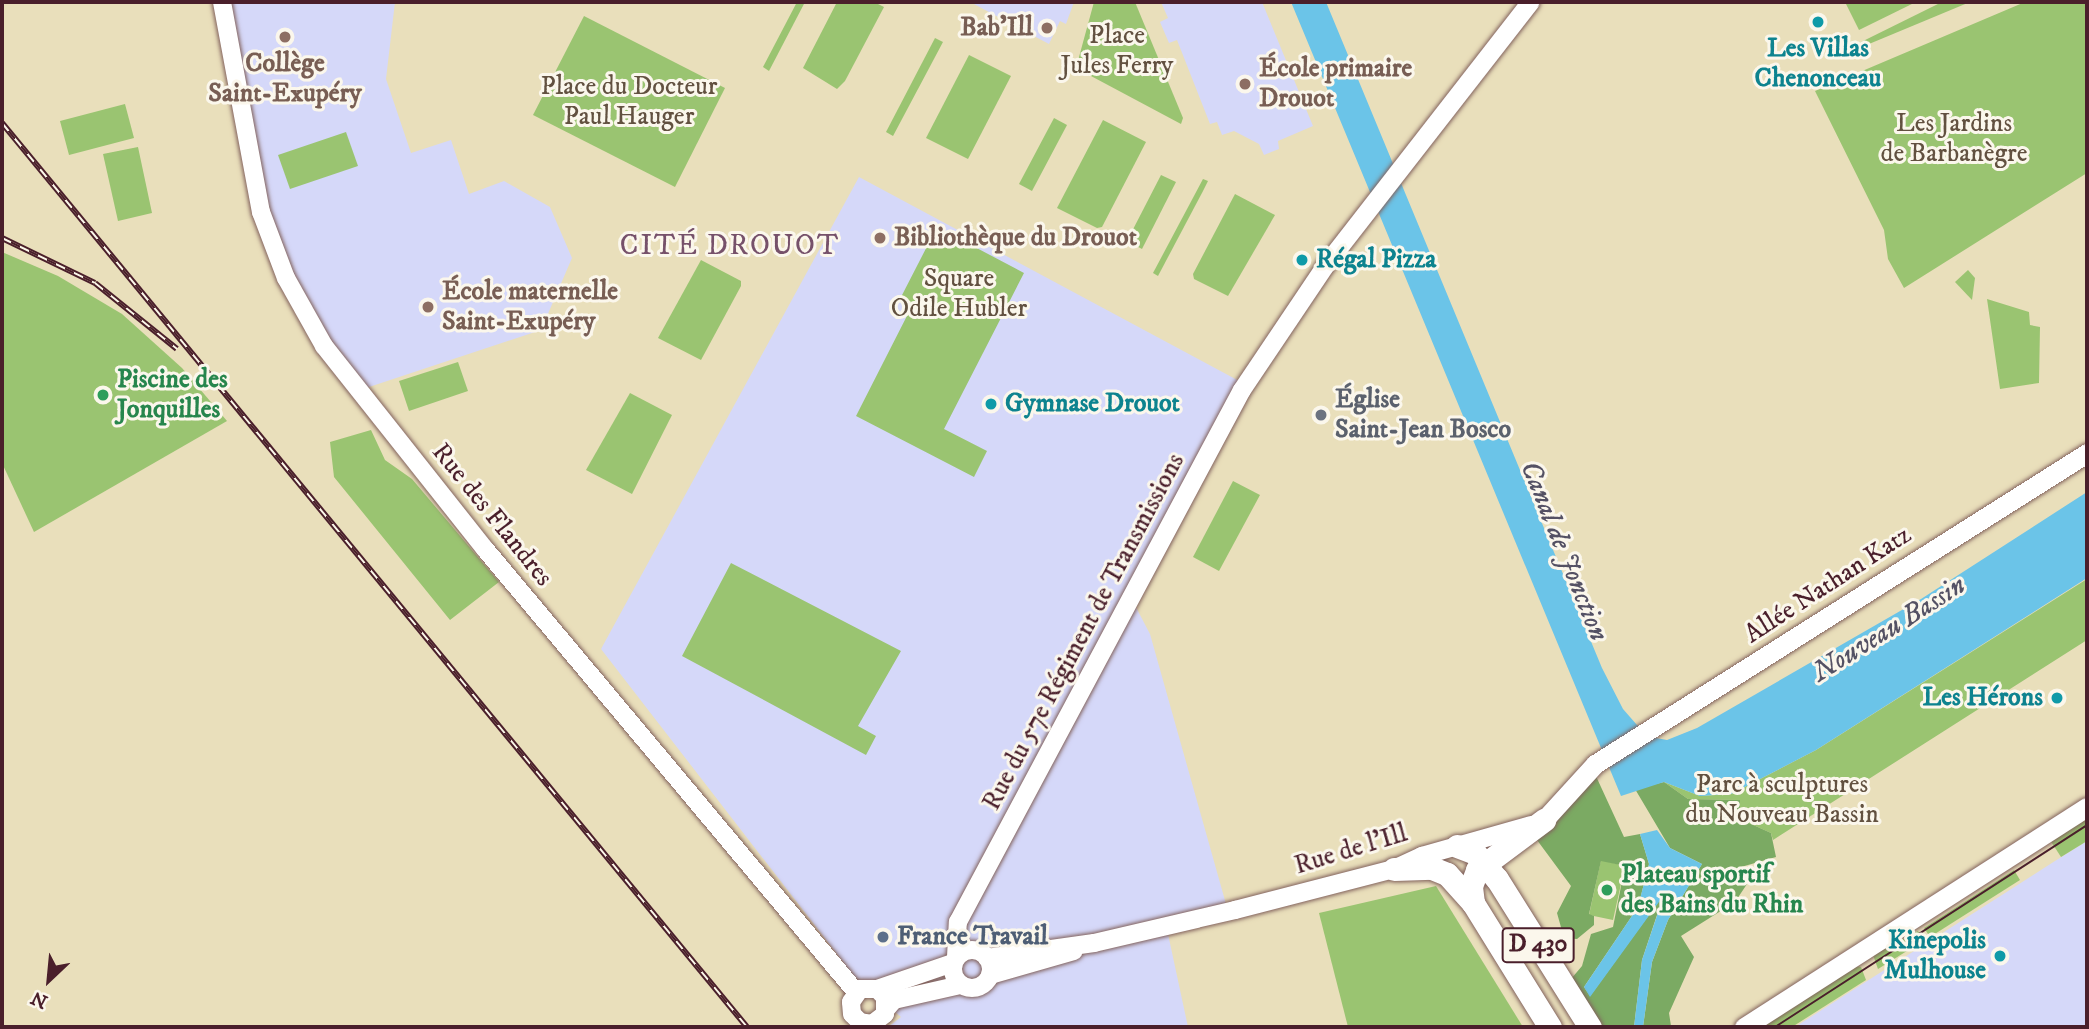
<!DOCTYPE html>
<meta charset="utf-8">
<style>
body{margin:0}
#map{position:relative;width:2089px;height:1029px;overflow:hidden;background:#e9dfbb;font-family:"IM FELL DW Pica",serif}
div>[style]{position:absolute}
.built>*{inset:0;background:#d5d8f9}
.green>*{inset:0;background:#9ac471}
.forest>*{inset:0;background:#7baa63}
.water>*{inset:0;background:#6bc4e8}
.roads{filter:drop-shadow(0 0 2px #82625d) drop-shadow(0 0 2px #82625d)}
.secondary>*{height:18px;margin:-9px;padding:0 9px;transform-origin:9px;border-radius:9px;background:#fff}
.secondary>.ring{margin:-9px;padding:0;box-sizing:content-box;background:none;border:18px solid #fff;border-radius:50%}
.primary>*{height:19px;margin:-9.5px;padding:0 9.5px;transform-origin:9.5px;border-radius:9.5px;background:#fff}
.highway>*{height:23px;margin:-11.5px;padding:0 11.5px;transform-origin:11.5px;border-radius:11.5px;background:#fff}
.tram>*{height:2px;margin:-1px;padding:0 1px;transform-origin:1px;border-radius:1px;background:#4a1f2b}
.rail>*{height:6px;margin-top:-3px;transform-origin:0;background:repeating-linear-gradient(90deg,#fbf7ec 0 10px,#4a1f2b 0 20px);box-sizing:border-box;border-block:2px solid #4a1f2b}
.dots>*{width:19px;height:19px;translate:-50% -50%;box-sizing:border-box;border:4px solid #fbf7ec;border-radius:50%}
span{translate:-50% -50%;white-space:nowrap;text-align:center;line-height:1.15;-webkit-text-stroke:6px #fbf7ec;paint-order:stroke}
.shield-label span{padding:2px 5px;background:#fbf7ec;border:2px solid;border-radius:5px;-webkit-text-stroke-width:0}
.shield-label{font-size:24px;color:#4a1f2b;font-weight:700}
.education-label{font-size:26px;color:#785e54;font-weight:700}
.right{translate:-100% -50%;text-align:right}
.left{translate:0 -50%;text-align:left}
.park-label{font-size:26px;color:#625140}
.culture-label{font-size:26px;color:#0d838f;font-weight:700}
.leisure-label{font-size:26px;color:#27864d;font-weight:700}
.worship-label{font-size:26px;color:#5b616d;font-weight:700}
.street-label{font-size:26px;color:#4a1f2b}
.service-label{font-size:26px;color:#4e5e75;font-weight:700}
.neighbourhood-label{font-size:28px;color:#76516a;letter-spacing:2px}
.water-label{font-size:28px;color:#545164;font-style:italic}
.frame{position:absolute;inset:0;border:4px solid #4a1f2b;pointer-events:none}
.north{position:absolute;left:14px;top:945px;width:70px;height:70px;-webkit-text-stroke:5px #fbf7ec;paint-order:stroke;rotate:206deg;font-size:19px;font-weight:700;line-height:28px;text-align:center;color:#4a1f2b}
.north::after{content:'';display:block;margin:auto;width:24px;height:32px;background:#4a1f2b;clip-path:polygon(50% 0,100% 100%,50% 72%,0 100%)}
</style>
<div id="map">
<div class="built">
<i style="clip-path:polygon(222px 2px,395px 2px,386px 79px,411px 153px,451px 140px,469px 194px,504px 181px,550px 207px,572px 258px,541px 330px,357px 391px,268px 232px)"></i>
<i style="clip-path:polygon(1074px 2px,1066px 24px,1060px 21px,1049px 44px,972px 3px)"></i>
<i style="clip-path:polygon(1161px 2px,1262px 2px,1313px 126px,1278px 141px,1279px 149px,1264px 155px,1259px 144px,1234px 131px,1222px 135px,1217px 122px,1210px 124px,1177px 40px,1169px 43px,1160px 22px,1168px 18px)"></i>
<i style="clip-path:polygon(859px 177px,1241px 382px,1129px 594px,1150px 634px,1226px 904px,1165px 920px,1188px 1027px,888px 1027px,901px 1017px,854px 976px,601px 649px)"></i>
<i style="clip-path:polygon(2087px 841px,2087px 1027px,1795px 1027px,2055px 861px)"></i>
</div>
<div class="green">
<i style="clip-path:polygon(797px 2px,805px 2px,769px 71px,763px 67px)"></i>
<i style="clip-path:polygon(837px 2px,874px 2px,884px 7px,845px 81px,837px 89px,803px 68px)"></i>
<i style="clip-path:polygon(1094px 2px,1135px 2px,1183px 118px,1181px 124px,1076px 68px)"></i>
<i style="clip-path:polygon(1845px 2px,1916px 2px,1859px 30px)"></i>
<i style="clip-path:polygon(1942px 2px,1970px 2px,1857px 49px,1855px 45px)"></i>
<i style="clip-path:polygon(2025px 2px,2087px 2px,2087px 173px,1904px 288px,1888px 259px,1884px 230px,1815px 91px)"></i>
<i style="clip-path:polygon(584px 16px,725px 88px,675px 187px,533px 115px)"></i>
<i style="clip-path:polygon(935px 38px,943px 42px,893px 136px,886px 132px)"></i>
<i style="clip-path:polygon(969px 55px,1011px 76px,968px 159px,926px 138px)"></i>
<i style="clip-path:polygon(125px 104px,134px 138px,69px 155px,60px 121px)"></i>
<i style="clip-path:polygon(1054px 118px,1067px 125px,1032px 191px,1019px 184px)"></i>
<i style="clip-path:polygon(1103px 120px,1146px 142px,1102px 227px,1097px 228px,1057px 208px)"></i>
<i style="clip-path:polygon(346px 132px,358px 166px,290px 189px,278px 155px)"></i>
<i style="clip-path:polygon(138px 147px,152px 213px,118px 221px,103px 154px)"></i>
<i style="clip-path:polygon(1161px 175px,1176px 182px,1142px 249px,1127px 241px)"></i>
<i style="clip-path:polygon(1203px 179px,1208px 181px,1203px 191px,1158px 276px,1153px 273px)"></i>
<i style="clip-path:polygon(1235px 194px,1275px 215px,1228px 296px,1194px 279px,1193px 274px)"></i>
<i style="clip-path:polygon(937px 227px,1024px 273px,944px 429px,987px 451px,974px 477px,856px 416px,912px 306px,900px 299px)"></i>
<i style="clip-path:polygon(2px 252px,58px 276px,122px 314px,182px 368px,227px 421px,34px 532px,2px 463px)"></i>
<i style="clip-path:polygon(701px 260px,741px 281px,741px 286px,701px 360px,658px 338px)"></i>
<i style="clip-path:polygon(1968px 270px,1975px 278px,1972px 300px,1955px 282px)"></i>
<i style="clip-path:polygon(1987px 299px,2029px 312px,2030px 325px,2040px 327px,2039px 383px,2000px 389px)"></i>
<i style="clip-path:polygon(458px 362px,468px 391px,409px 411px,399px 381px)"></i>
<i style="clip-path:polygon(630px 393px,672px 415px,632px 494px,586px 470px)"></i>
<i style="clip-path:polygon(371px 430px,385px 460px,412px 479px,499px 582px,450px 620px,334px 477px,330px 442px)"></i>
<i style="clip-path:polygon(1233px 481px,1260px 495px,1219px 571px,1193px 557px)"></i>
<i style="clip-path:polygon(731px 563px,901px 651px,858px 726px,876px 736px,866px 755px,682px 656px)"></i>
<i style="clip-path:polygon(2087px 579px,2087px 640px,1773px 840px,1771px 833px,1740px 819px,1740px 800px,1688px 799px,1664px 782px,1700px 796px,1731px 794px,1816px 750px)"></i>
<i style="clip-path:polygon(2087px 816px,2087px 841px,2061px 857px,2050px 840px)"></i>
<i style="clip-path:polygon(1601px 860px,1625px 866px,1613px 920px,1589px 915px)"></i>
<i style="clip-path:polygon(2014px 870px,2020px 880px,1930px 937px,1924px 928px)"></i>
<i style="clip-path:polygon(1436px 886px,1523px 1027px,1348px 1027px,1319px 913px)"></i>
<i style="clip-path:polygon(1918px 931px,1923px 941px,1878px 969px,1873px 955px)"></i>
<i style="clip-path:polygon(1856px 966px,1861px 967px,1866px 980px,1792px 1027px,1760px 1027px)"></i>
</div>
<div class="forest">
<i style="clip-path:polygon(1595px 774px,1624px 837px,1640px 834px,1649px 864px,1638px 907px,1584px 987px,1590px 996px,1664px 894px,1642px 960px,1634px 1027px,1600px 1027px,1571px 979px,1582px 966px,1591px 934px,1613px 927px,1625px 866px,1601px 861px,1589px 914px,1594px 916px,1594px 925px,1577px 939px,1564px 938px,1557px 913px,1571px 886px,1537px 840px)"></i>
<i style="clip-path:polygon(1664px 782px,1688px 799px,1740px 800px,1740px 819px,1771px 833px,1776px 857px,1741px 867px,1749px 881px,1735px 902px,1681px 936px,1694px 957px,1669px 1013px,1671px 1026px,1643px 1027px,1652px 962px,1668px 920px,1702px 864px,1670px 848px,1635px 789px)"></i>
</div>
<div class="water">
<i style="clip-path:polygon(1291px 2px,1326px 2px,1602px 668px,1623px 709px,1637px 725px,1656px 738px,1667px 740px,1697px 728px,1921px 599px,2087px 492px,2087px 578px,1816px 750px,1731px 794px,1700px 796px,1664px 782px,1621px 796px)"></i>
<i style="clip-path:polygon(1657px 830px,1670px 848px,1702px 864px,1668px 920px,1652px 962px,1643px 1027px,1634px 1027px,1642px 960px,1664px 895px,1590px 997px,1584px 987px,1638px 907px,1649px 864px,1640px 834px)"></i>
</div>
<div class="roads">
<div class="secondary">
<i style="left:222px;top:2px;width:214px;rotate:79.5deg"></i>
<i style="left:261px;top:212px;width:71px;rotate:69.3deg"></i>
<i style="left:286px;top:278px;width:78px;rotate:60.8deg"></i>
<i style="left:324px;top:346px;width:259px;rotate:51.6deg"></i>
<i style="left:485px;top:549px;width:578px;rotate:50.05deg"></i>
<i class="ring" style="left:953px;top:950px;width:20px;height:20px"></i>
<i style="left:956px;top:957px;width:35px;rotate:-87deg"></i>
<i style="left:958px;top:922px;width:603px;rotate:-61.91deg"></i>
<i style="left:1242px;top:390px;width:151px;rotate:-56.1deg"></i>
<i style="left:1326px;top:265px;width:333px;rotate:-52.1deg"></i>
<i style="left:987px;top:958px;width:108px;rotate:-8deg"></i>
<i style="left:1094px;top:943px;width:145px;rotate:-13.2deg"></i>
<i style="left:1235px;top:910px;width:164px;rotate:-14.5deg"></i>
<i style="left:1394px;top:869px;width:31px;rotate:-25deg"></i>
<i style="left:1422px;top:856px;width:113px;rotate:-15.9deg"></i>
<i style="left:990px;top:975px;width:87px;rotate:-15.9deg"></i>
<i style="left:877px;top:989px;width:11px;rotate:45deg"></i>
<i style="left:885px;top:997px;width:17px;rotate:90deg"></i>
<i style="left:885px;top:1014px;width:16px;rotate:142deg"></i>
<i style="left:872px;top:1024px;width:12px;rotate:-171deg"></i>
<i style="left:860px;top:1022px;width:11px;rotate:-135deg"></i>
<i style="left:852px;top:1014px;width:12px;rotate:-95deg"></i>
<i style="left:851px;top:1002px;width:16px;rotate:-55deg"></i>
<i style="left:860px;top:989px;width:17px"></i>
<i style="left:877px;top:989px;width:80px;rotate:-18.9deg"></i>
<i style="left:887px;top:1008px;width:11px;rotate:-49deg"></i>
<i style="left:894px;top:1000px;width:68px;rotate:-12.8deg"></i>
</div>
<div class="primary">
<i style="left:1544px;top:820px;width:76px;rotate:-47.7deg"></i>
<i style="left:1595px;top:764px;width:582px;rotate:-32.3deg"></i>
<i style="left:1744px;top:1027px;width:407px;rotate:-32.7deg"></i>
</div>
<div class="highway">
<i style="left:1457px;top:846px;width:19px;rotate:21deg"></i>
<i style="left:1475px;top:853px;width:34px;rotate:50deg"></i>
<i style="left:1497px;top:879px;width:175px;rotate:57.9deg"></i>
<i style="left:1394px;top:869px;width:38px;rotate:-2deg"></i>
<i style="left:1432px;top:868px;width:16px;rotate:22deg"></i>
<i style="left:1447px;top:874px;width:39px;rotate:48deg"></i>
<i style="left:1473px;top:903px;width:146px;rotate:58.2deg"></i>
<i style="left:1473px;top:903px;width:17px;rotate:-97deg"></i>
<i style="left:1471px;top:886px;width:17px;rotate:-69deg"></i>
<i style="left:1477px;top:870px;width:84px;rotate:-36.7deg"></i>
</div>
</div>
<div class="tram">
<i style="left:1775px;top:1027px;width:372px;rotate:-32.9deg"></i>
</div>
<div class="rail">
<i style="left:2px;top:123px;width:1171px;rotate:50.51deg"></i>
<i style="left:2px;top:238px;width:103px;rotate:25.8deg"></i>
<i style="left:95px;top:283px;width:105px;rotate:38.8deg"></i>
</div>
<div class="dots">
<i style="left:1818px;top:22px;background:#0f9aa8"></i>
<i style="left:1047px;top:28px;background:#8d6e63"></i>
<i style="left:285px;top:37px;background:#8d6e63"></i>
<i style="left:1245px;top:84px;background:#8d6e63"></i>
<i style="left:880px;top:238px;background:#8d6e63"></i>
<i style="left:1302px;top:260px;background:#0f9aa8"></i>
<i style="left:428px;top:307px;background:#8d6e63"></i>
<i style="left:103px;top:395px;background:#2e9e5b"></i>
<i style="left:991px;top:404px;background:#0f9aa8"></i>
<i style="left:1321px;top:415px;background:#6b7280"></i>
<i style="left:2057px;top:698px;background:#0f9aa8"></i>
<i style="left:1607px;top:890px;background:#2e9e5b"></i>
<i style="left:883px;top:937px;background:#5c6f8a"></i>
<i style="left:2000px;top:956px;background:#0f9aa8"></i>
</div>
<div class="shield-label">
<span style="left:1538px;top:945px">D 430</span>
</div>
<div class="education-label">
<span class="right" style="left:1033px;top:28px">Bab'Ill</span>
<span style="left:285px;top:79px">Collège<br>Saint-Exupéry</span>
<span class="left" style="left:1259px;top:84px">École primaire<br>Drouot</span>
<span class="left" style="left:894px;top:238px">Bibliothèque du Drouot</span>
<span class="left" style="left:442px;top:307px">École maternelle<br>Saint-Exupéry</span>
</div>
<div class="park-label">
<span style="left:1117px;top:51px">Place<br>Jules Ferry</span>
<span style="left:629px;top:102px">Place du Docteur<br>Paul Hauger</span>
<span style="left:1954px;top:139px">Les Jardins<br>de Barbanègre</span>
<span style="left:959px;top:294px">Square<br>Odile Hubler</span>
<span style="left:1782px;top:800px">Parc à sculptures<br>du Nouveau Bassin</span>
</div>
<div class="culture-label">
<span style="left:1818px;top:64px">Les Villas<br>Chenonceau</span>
<span class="left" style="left:1316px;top:260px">Régal Pizza</span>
<span class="left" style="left:1005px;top:404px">Gymnase Drouot</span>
<span class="right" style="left:2043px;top:698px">Les Hérons</span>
<span class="right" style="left:1986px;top:956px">Kinepolis<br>Mulhouse</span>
</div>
<div class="leisure-label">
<span class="left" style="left:117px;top:395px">Piscine des<br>Jonquilles</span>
<span class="left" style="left:1621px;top:890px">Plateau sportif<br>des Bains du Rhin</span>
</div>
<div class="worship-label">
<span class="left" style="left:1335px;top:415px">Église<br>Saint-Jean Bosco</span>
</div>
<div class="street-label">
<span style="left:492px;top:515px;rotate:51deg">Rue des Flandres</span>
<span style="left:1828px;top:585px;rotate:-33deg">Allée Nathan Katz</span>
<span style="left:1084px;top:632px;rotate:-62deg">Rue du 57e Régiment de Transmissions</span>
<span style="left:1351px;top:850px;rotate:-17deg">Rue de l'Ill</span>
</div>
<div class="service-label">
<span class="left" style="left:897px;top:937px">France Travail</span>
</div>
<div class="neighbourhood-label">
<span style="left:730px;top:246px">CITÉ DROUOT</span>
</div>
<div class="water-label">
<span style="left:1564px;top:551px;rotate:68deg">Canal de Jonction</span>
<span style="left:1889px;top:629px;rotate:-32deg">Nouveau Bassin</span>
</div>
<div class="frame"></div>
<div class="north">N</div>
</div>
